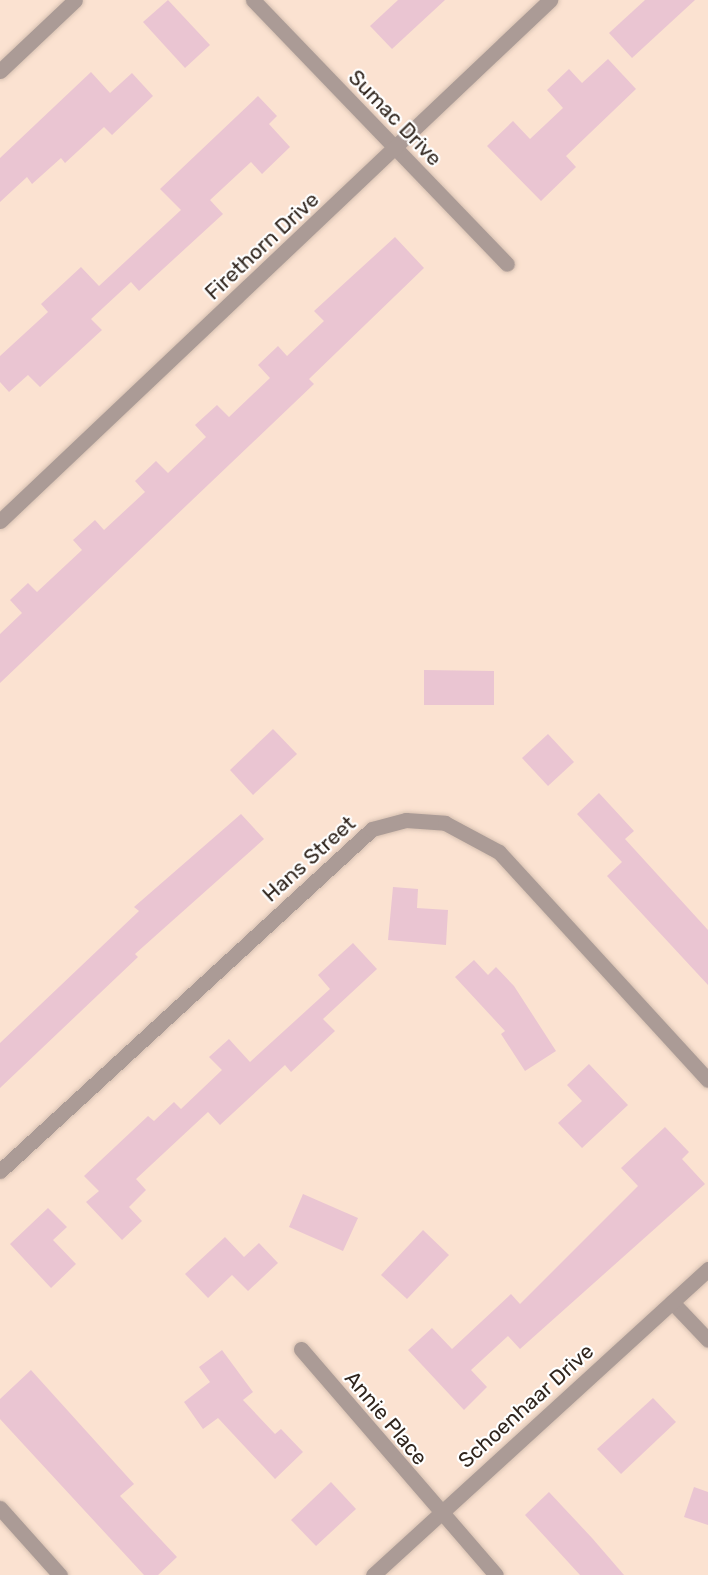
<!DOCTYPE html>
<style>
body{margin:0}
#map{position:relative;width:708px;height:1575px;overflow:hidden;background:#fbe2d1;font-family:Rubik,sans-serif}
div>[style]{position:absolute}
.building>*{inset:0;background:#eac5d2}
.roads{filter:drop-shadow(0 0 2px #d6c0b1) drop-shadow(0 0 2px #d6c0b1)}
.minor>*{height:15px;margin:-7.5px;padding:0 7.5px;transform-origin:7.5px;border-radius:7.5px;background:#ab9b96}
span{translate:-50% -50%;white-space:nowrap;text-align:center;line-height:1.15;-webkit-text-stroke:4.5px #fff;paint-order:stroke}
.street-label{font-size:21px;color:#30251d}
</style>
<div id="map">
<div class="building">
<i style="clip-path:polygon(168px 0,210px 45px,185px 68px,143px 22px)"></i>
<i style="clip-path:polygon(398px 0,445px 0,392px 49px,370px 26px)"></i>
<i style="clip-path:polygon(645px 0,695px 0,632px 58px,609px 33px)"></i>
<i style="clip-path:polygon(608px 59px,636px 89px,566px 156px,576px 167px,541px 201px,487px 146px,513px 121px,530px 139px,563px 108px,547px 90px,569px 69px,582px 83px)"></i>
<i style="clip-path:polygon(91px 72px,110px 93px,132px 73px,153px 96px,112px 135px,104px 127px,65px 163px,61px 158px,32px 184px,27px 177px,0 202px,0 158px)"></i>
<i style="clip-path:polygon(258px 96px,277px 116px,269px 124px,290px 147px,262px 174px,251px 162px,210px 200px,223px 214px,139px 291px,131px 282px,91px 319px,102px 330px,40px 387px,28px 375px,9px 392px,0 382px,0 356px,48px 312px,41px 304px,81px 267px,99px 286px,181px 210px,160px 189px)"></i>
<i style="clip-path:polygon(395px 237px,424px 268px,309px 379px,314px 384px,0 683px,0 634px,22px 613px,10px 600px,28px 583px,37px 592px,82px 550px,73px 540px,95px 520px,104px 530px,145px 492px,135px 481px,156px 461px,168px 473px,206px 437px,195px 425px,217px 405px,229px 417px,270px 378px,258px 365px,278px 346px,287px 356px,324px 321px,314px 311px)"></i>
<i style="clip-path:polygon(424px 670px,494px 671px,494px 705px,424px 705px)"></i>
<i style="clip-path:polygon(273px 729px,297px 754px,253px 795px,230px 770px)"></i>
<i style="clip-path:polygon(548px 734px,574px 762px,548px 786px,522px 758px)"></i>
<i style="clip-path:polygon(599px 793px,634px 831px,625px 839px,708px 930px,708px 985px,607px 876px,622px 862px,577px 814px)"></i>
<i style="clip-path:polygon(241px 814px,264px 839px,135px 954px,138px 957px,0 1088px,0 1043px,139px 911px,134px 907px)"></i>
<i style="clip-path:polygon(393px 887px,418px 889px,417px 908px,448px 910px,446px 945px,388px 940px)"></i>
<i style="clip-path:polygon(353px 943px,377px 969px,323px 1019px,335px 1031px,291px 1072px,285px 1065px,220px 1125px,208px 1112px,136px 1179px,146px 1190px,129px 1207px,142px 1221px,122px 1240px,86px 1202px,99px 1191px,84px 1176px,148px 1116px,154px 1121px,174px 1102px,181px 1109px,222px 1070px,209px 1057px,229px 1039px,250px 1062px,330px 989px,318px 975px)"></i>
<i style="clip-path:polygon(474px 960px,488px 975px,496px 967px,514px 986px,556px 1051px,525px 1071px,501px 1034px,505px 1031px,455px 977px)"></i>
<i style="clip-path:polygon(589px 1064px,628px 1105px,582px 1148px,558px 1123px,582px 1101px,567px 1085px)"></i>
<i style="clip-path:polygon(665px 1127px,689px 1152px,682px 1159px,705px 1184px,520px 1349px,508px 1336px,471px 1370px,487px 1387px,464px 1410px,408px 1350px,432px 1328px,452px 1349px,511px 1294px,520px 1304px,638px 1186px,621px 1168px)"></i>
<i style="clip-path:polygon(303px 1194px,358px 1218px,343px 1251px,289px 1227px)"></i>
<i style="clip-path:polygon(48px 1208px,67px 1227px,53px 1240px,76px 1264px,51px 1288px,10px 1244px)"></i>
<i style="clip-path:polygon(423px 1230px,449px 1255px,407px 1299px,381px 1275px)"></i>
<i style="clip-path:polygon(225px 1237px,244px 1257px,259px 1243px,278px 1263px,248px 1291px,232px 1275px,208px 1298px,185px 1274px)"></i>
<i style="clip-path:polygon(222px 1350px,253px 1392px,243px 1400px,275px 1434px,281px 1429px,303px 1452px,275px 1479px,218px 1418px,203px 1429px,184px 1402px,210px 1382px,199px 1367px)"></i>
<i style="clip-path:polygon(31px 1370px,134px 1484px,120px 1496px,177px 1557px,158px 1575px,144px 1575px,0 1419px,0 1399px)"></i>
<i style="clip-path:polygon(653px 1398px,676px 1422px,621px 1474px,597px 1449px)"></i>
<i style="clip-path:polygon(331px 1482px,356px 1509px,316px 1546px,291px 1520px)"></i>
<i style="clip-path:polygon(694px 1487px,708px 1492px,708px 1525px,684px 1517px)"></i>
<i style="clip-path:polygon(549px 1492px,592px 1538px,624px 1575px,580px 1575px,525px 1515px)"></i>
</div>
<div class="roads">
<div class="minor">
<i style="left:253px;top:0;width:366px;rotate:46.1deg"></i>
<i style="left:0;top:71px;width:103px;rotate:-43.4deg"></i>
<i style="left:0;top:521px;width:758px;rotate:-43.45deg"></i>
<i style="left:0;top:1171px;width:505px;rotate:-42.59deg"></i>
<i style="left:372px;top:829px;width:35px;rotate:-15deg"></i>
<i style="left:406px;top:820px;width:39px;rotate:4deg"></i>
<i style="left:445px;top:823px;width:61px;rotate:28.2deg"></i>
<i style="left:499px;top:852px;width:309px;rotate:47.5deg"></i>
<i style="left:672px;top:1302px;width:52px;rotate:46.5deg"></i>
<i style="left:301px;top:1349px;width:298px;rotate:49.2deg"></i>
<i style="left:0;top:1508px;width:90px;rotate:48.2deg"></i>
<i style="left:373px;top:1575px;width:454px;rotate:-42.4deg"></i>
</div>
</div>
<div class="street-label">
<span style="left:395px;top:118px;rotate:46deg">Sumac Drive</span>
<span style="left:262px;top:246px;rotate:-43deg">Firethorn Drive</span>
<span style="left:309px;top:859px;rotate:-42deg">Hans Street</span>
<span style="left:526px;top:1406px;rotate:-42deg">Schoenhaar Drive</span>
<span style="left:386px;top:1418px;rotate:50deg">Annie Place</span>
</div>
</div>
